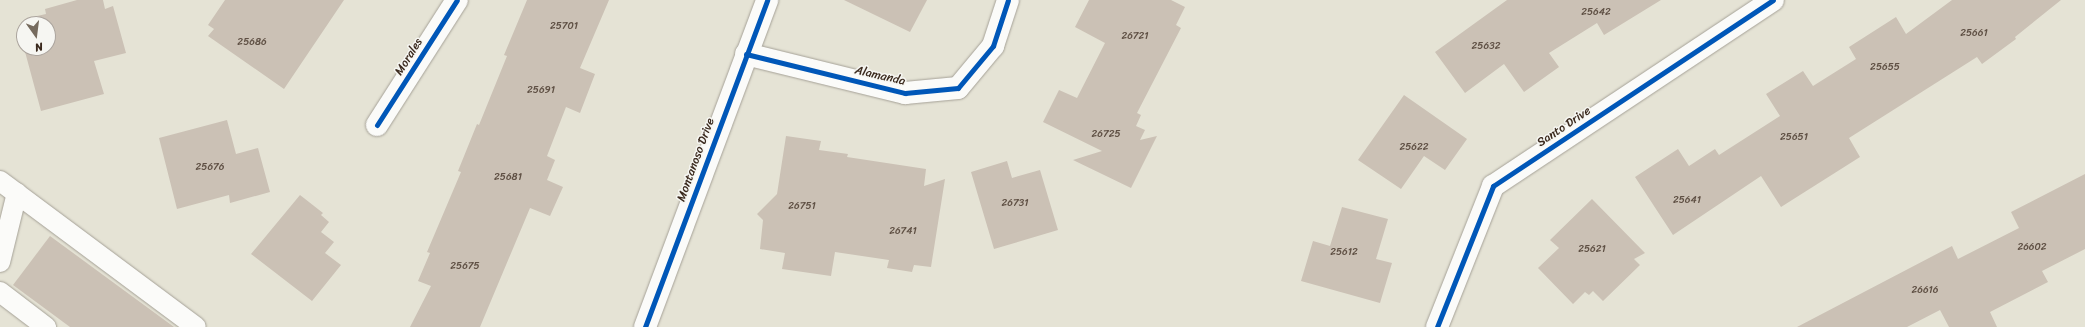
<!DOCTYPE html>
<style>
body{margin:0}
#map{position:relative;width:2085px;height:327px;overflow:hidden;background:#e5e3d5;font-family:Sriracha,sans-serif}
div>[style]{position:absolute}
.building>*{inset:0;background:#cbc1b5}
.roads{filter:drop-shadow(0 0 1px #a5a197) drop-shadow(0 0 1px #a5a197)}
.service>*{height:20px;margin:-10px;padding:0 10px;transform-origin:10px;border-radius:10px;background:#fbfbf9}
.minor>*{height:22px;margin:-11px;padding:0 11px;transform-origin:11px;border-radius:11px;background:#fbfbf9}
.tertiary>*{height:22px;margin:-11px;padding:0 11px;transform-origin:11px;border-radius:11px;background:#fbfbf9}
.cycleway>*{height:5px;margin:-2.5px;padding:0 2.5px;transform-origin:2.5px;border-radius:2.5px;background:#0057b8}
span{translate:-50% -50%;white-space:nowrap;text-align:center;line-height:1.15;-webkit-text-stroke:3px #f6f6f2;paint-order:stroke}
.number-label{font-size:10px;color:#5f5044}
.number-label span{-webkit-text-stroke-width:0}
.street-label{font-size:12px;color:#3b2a1e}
.north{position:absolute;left:16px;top:16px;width:40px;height:40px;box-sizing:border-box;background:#f6f6f2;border:1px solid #aba49d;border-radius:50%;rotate:166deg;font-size:11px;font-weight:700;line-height:16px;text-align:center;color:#3b2a1e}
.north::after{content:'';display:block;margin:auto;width:14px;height:18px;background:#766b5e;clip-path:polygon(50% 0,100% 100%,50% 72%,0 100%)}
</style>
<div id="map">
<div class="building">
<i style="clip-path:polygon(77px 0,103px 0,105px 9px,113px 6px,126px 53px,94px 61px,104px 94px,41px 111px,24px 48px,48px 48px,48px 24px,39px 24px,37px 16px,46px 14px,45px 9px)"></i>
<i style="clip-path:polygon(225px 0,344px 0,284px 89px,208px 36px,214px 29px,208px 25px)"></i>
<i style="clip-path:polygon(527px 0,609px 0,580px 68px,595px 74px,580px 113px,566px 107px,547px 156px,555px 160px,547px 180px,563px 187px,550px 216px,530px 208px,480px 327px,410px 327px,431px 286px,418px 281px,430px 253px,427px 252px,461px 172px,458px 171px,477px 124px,479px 125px,507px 56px,504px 55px)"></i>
<i style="clip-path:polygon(844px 0,927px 0,910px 32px)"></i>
<i style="clip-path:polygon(1089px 0,1171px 0,1185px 7px,1176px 25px,1181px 28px,1137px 113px,1141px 115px,1136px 126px,1145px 130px,1140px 140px,1157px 136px,1131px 188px,1073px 160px,1102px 151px,1043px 122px,1059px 90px,1077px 98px,1105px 43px,1075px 27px)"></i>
<i style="clip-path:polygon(1507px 0,1661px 0,1604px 35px,1597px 23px,1549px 53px,1559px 67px,1524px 92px,1504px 64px,1465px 93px,1435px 52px)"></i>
<i style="clip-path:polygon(1952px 0,2061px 0,2015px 37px,2016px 39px,1982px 64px,1977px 57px,1849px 138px,1860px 157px,1781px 207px,1761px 176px,1673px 235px,1635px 177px,1678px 149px,1689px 166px,1715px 149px,1719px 155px,1780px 116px,1766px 94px,1803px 71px,1813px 86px,1856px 59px,1849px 47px,1896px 17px,1906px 34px)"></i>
<i style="clip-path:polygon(1404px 95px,1467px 139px,1445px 170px,1424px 156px,1401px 189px,1358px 160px)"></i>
<i style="clip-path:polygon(227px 120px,236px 154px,258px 148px,270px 192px,230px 203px,229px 195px,177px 209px,159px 138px)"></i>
<i style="clip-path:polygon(786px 136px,821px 141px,819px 150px,848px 154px,847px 157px,926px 169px,924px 186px,945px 179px,931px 267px,914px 265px,912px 272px,887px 268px,889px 260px,835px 252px,831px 276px,782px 269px,785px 253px,760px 249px,763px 220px,757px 214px,777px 194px)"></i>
<i style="clip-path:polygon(1007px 161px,1012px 178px,1040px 170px,1058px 230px,994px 249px,971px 172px)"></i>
<i style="clip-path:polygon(2085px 174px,2085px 249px,2042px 271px,2048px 282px,1990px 312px,1997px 327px,1949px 327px,1940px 310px,1907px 327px,1797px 327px,1952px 246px,1958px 259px,2019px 228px,2011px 212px)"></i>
<i style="clip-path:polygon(300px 195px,323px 213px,321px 215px,329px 222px,321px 232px,334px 242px,325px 253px,341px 265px,312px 301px,251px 254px)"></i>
<i style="clip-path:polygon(1592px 199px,1645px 253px,1634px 259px,1640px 265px,1603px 301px,1593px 291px,1589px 295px,1585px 292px,1573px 304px,1538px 268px,1559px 248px,1550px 240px)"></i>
<i style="clip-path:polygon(1342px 207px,1388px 219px,1376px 259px,1392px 263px,1380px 303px,1301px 281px,1313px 241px,1330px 246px)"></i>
<i style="clip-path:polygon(50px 236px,174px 327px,70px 327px,13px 285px)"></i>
</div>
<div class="roads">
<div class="service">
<i style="left:0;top:181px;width:244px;rotate:36.7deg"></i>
<i style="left:0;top:262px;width:71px;rotate:-76.2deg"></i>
<i style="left:0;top:292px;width:58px;rotate:37.3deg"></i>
</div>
<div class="minor">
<i style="left:746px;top:54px;width:164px;rotate:13.8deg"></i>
<i style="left:905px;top:93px;width:53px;rotate:-5.4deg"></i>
<i style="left:958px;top:88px;width:55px;rotate:-50.2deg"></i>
<i style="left:993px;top:46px;width:48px;rotate:-71.9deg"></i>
<i style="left:377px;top:125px;width:148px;rotate:-57.4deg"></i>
<i style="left:1437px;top:327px;width:152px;rotate:-68.3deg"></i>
<i style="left:1493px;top:186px;width:336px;rotate:-33.6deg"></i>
</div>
<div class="tertiary">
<i style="left:645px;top:327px;width:349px;rotate:-69.5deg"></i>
</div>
</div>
<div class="cycleway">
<i style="left:746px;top:54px;width:164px;rotate:13.8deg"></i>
<i style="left:905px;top:93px;width:53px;rotate:-5.4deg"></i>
<i style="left:958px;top:88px;width:55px;rotate:-50.2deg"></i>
<i style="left:993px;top:46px;width:48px;rotate:-71.9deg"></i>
<i style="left:377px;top:125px;width:148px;rotate:-57.4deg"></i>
<i style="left:645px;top:327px;width:349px;rotate:-69.5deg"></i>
<i style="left:1437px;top:327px;width:152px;rotate:-68.3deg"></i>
<i style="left:1493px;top:186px;width:336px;rotate:-33.6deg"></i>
</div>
<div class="number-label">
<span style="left:1596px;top:13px">25642</span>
<span style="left:564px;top:27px">25701</span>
<span style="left:1974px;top:34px">25661</span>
<span style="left:1135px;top:37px">26721</span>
<span style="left:252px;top:43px">25686</span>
<span style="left:1486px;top:47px">25632</span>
<span style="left:1885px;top:68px">25655</span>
<span style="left:541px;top:91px">25691</span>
<span style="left:1106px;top:135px">26725</span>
<span style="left:1794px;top:138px">25651</span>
<span style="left:1414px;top:148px">25622</span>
<span style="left:210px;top:168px">25676</span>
<span style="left:508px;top:178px">25681</span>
<span style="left:1687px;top:201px">25641</span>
<span style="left:1015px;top:204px">26731</span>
<span style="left:802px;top:207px">26751</span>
<span style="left:903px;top:232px">26741</span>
<span style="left:2032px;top:248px">26602</span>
<span style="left:1592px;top:250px">25621</span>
<span style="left:1344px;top:253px">25612</span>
<span style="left:465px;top:267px">25675</span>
<span style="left:1925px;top:291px">26616</span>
</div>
<div class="street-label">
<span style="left:409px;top:57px;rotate:-58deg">Morales</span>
<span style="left:880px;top:76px;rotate:13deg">Alamanda</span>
<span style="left:1564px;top:127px;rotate:-34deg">Santo Drive</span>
<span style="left:696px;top:160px;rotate:-70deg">Montanoso Drive</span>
</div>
<div class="north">N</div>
</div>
